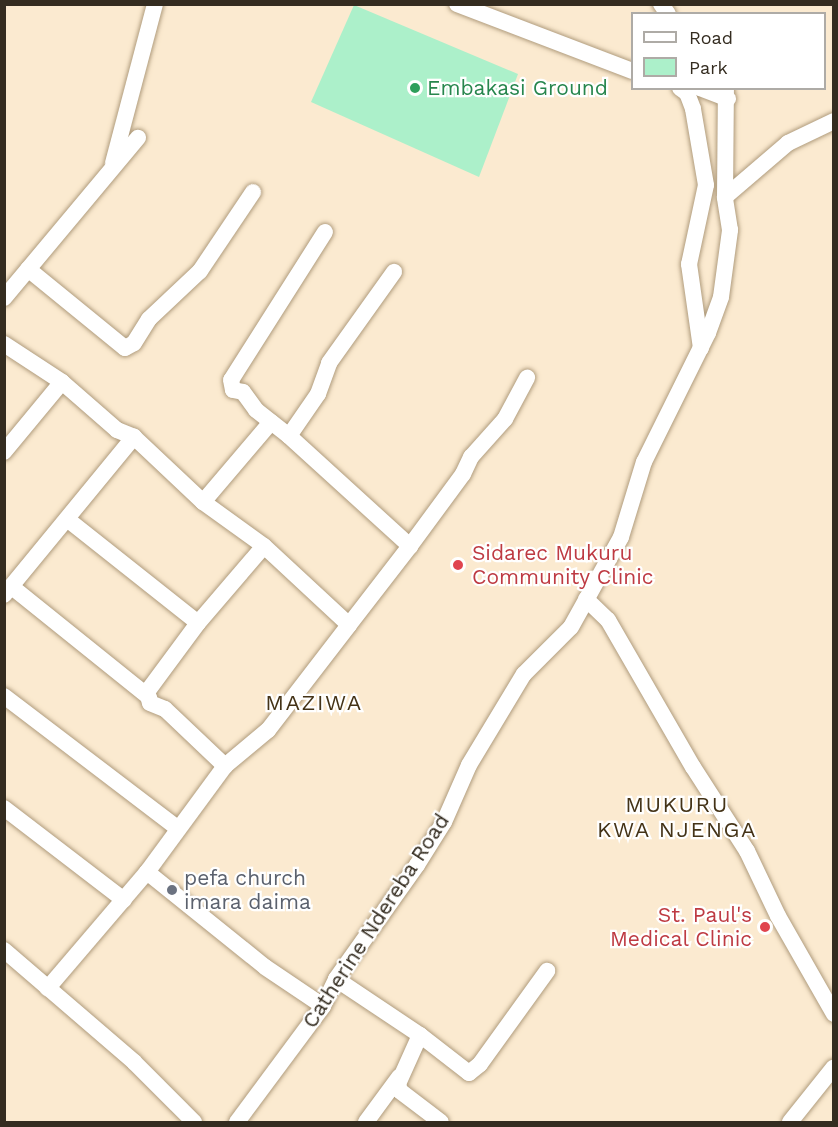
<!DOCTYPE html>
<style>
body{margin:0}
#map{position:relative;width:838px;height:1127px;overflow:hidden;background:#fbead0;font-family:"Work Sans",sans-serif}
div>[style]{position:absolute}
.green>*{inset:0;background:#acf0ca}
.roads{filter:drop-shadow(0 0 2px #b09c7d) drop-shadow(0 0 2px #b09c7d)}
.minor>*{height:16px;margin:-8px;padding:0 8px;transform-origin:8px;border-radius:8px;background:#fff}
.dots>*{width:16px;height:16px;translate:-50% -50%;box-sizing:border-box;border:3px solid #fff;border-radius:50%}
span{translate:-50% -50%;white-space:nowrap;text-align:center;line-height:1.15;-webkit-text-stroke:4.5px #fff;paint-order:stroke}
.leisure-label{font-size:21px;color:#27864d}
.left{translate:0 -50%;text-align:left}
.health-label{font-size:21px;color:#be3a42}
.right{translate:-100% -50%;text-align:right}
.worship-label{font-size:21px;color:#5b616d}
.street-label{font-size:21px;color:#342c20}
.neighbourhood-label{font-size:22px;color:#443317;letter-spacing:1.5px}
.frame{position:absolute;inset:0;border:6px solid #342c20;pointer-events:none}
.legend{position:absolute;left:631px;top:12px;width:195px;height:78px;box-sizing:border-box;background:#fff;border:2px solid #aeaba6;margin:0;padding:8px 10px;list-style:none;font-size:18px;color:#342c20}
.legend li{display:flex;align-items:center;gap:12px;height:30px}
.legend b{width:30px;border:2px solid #aeaba6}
</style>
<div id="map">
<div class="green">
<i style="clip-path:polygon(354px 5px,518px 74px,479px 177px,311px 102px)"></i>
</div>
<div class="roads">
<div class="minor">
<i style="left:457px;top:4px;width:187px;rotate:20.9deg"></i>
<i style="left:661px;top:4px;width:12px;rotate:55deg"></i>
<i style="left:680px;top:88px;width:9px;rotate:36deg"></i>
<i style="left:687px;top:93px;width:17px;rotate:69deg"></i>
<i style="left:693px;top:109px;width:77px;rotate:80.3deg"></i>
<i style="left:706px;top:185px;width:81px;rotate:102.1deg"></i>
<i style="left:689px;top:264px;width:85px;rotate:81.9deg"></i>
<i style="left:700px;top:88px;width:30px;rotate:21deg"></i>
<i style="left:113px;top:163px;width:164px;rotate:-75.2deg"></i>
<i style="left:725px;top:197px;width:83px;rotate:-40.6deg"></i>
<i style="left:788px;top:143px;width:51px;rotate:-25.6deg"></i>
<i style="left:325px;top:232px;width:175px;rotate:122.4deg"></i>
<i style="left:231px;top:380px;width:10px;rotate:79deg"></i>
<i style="left:233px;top:390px;width:10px;rotate:11deg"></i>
<i style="left:243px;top:392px;width:22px;rotate:54deg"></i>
<i style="left:256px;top:410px;width:42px;rotate:38.2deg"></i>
<i style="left:289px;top:436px;width:164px;rotate:42.3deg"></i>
<i style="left:410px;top:546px;width:100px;rotate:127.7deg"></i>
<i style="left:28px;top:269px;width:125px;rotate:39.2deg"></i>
<i style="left:125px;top:348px;width:10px;rotate:-29deg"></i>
<i style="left:134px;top:343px;width:28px;rotate:-58deg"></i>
<i style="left:149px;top:319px;width:70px;rotate:-43.3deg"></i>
<i style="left:200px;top:271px;width:95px;rotate:-56.1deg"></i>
<i style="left:4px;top:298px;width:209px;rotate:-50.1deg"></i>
<i style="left:4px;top:344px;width:69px;rotate:33.2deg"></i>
<i style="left:62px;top:382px;width:73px;rotate:41.1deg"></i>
<i style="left:117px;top:430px;width:18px;rotate:22deg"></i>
<i style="left:134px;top:437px;width:95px;rotate:43.3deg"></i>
<i style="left:203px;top:502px;width:75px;rotate:35.8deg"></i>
<i style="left:264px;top:546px;width:116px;rotate:42.9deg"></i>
<i style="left:349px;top:625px;width:133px;rotate:127.6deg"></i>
<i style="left:268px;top:730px;width:56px;rotate:140.1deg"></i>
<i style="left:225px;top:766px;width:132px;rotate:126.3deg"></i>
<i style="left:147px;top:872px;width:153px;rotate:130.5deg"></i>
<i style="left:289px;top:436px;width:51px;rotate:-55.4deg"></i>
<i style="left:318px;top:394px;width:33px;rotate:-70deg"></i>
<i style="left:329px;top:363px;width:112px;rotate:-54.5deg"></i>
<i style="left:4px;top:452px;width:91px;rotate:-50.4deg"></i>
<i style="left:203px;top:502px;width:105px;rotate:-49.6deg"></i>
<i style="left:67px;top:519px;width:167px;rotate:38.4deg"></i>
<i style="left:198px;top:623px;width:86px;rotate:126.5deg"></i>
<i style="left:147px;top:692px;width:11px;rotate:75deg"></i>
<i style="left:150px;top:703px;width:16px;rotate:22deg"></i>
<i style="left:165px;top:709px;width:83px;rotate:43.5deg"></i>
<i style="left:410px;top:546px;width:89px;rotate:-53.6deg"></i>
<i style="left:463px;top:474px;width:19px;rotate:-65deg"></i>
<i style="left:471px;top:457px;width:51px;rotate:-48.2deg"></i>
<i style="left:505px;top:419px;width:47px;rotate:-61.8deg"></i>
<i style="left:12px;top:587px;width:176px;rotate:38.8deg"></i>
<i style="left:4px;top:595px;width:205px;rotate:-50.6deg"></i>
<i style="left:586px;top:599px;width:30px;rotate:44deg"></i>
<i style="left:608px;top:620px;width:170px;rotate:60deg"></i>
<i style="left:693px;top:767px;width:100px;rotate:57.3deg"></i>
<i style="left:747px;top:851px;width:72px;rotate:64.5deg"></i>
<i style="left:778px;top:916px;width:113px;rotate:60.3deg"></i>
<i style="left:198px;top:623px;width:101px;rotate:-49.4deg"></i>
<i style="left:4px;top:696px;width:218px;rotate:37.3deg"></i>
<i style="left:4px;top:808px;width:151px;rotate:37.5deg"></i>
<i style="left:147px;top:872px;width:151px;rotate:38.8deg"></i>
<i style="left:265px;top:967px;width:70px;rotate:33.9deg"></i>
<i style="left:4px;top:950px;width:172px;rotate:40.7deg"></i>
<i style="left:134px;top:1062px;width:85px;rotate:45deg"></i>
<i style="left:336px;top:979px;width:101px;rotate:33.7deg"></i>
<i style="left:420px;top:1035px;width:54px;rotate:114.2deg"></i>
<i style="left:398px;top:1084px;width:7px;rotate:74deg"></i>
<i style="left:400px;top:1091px;width:51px;rotate:37.1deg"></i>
<i style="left:420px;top:1035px;width:62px;rotate:37.8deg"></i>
<i style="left:469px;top:1073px;width:14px;rotate:-39deg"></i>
<i style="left:480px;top:1064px;width:115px;rotate:-54.2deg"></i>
<i style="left:237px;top:1122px;width:144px;rotate:-53.4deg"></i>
<i style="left:323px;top:1006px;width:30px;rotate:-64deg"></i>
<i style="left:336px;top:979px;width:140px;rotate:-54.6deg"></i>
<i style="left:417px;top:865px;width:51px;rotate:-57.9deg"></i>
<i style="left:444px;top:822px;width:62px;rotate:-66.3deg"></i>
<i style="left:469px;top:765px;width:106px;rotate:-58.9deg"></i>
<i style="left:524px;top:674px;width:66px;rotate:-45deg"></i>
<i style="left:571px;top:627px;width:103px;rotate:-60.9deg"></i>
<i style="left:621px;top:537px;width:78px;rotate:-73deg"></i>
<i style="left:644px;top:462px;width:144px;rotate:-63.6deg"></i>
<i style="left:708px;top:333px;width:38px;rotate:-70deg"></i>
<i style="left:721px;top:297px;width:68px;rotate:-82.3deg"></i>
<i style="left:730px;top:230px;width:33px;rotate:-99deg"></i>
<i style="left:725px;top:197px;width:109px;rotate:-89.5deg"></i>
<i style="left:366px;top:1122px;width:56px;rotate:-53.7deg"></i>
<i style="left:790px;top:1122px;width:70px;rotate:-51.3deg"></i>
</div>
</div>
<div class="dots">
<i style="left:415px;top:88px;background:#2e9e5b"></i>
<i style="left:458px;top:565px;background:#e0444e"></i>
<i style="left:172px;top:890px;background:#6b7280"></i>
<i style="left:765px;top:927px;background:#e0444e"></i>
</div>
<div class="leisure-label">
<span class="left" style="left:427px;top:88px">Embakasi Ground</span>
</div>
<div class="health-label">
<span class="left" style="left:472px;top:565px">Sidarec Mukuru<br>Community Clinic</span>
<span class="right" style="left:752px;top:927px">St. Paul's<br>Medical Clinic</span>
</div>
<div class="worship-label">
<span class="left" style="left:184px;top:890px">pefa church<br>imara daima</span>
</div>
<div class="street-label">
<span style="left:376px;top:921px;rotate:-57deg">Catherine Ndereba Road</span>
</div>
<div class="neighbourhood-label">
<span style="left:314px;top:703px">MAZIWA</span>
<span style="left:677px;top:817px">MUKURU<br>KWA NJENGA</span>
</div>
<div class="frame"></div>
<ul class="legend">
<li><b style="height:8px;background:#fff"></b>Road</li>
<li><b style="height:16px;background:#acf0ca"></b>Park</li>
</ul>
</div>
